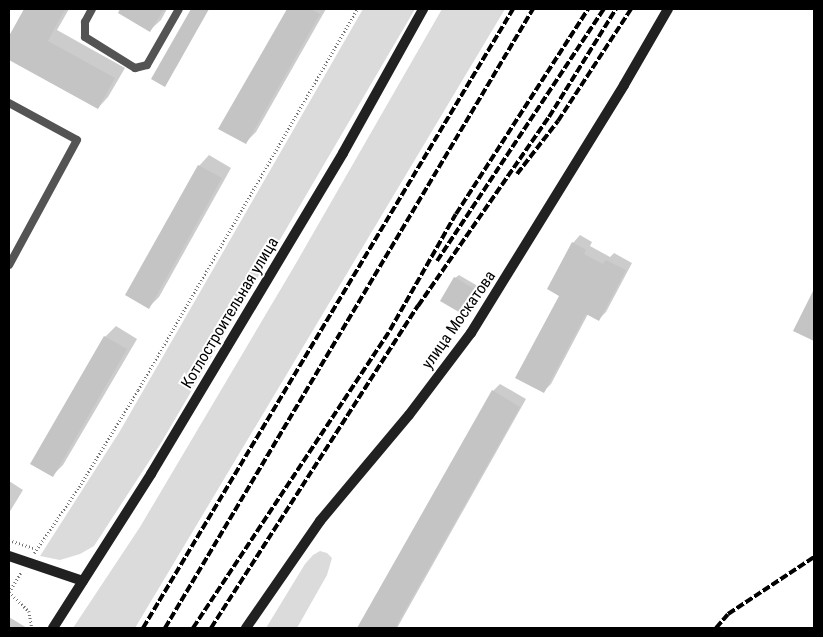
<!DOCTYPE html>
<meta charset="utf-8">
<style>
body{margin:0}
#map{position:relative;width:823px;height:637px;overflow:hidden;background:#fff;font-family:"Roboto Condensed",sans-serif}
div>[style]{position:absolute}
.green>*{inset:0;background:#dbdbdb}
.shadow>*{inset:0;background:#0003}
.building>*{inset:0;background:#c4c4c4}
.path>*{height:2.5px;margin-top:-1.25px;transform-origin:0;background:repeating-linear-gradient(90deg,#767676 0 1px,transparent 0 3.5px)}
.lane>*{height:8px;margin:-4px;padding:0 4px;transform-origin:4px;border-radius:4px;background:#545454}
.secondary>*{height:10px;margin:-5px;padding:0 5px;transform-origin:5px;border-radius:5px;background:#212121}
.rail>*{height:4px;margin-top:-2px;transform-origin:0;background:repeating-linear-gradient(90deg,#000 0 8px,transparent 0 10.5px)}
span{translate:-50% -50%;white-space:nowrap;text-align:center;line-height:1.15;-webkit-text-stroke:4px #fff;paint-order:stroke}
.street-label{font-size:16px;color:#000}
.frame{position:absolute;inset:0;border:10px solid #000;pointer-events:none}
</style>
<div id="map">
<div class="green">
<i style="clip-path:polygon(363px 9px,415px 9px,161px 443px,94px 546px,80px 554px,60px 560px,40px 556px,120px 431px)"></i>
<i style="clip-path:polygon(442px 9px,505px 9px,135px 628px,73px 628px,140px 527px,295px 265px)"></i>
<i style="clip-path:polygon(320px 551px,327px 553px,332px 558px,327px 575px,297px 628px,266px 628px,305px 564px,313px 555px)"></i>
</div>
<div class="shadow">
<i style="clip-path:polygon(25px 9px,69px 9px,57px 30px,125px 68px,108px 97px,98px 108px,9px 58px,9px 38px)"></i>
<i style="clip-path:polygon(122px 9px,167px 9px,161px 20px,150px 30px,120px 12px)"></i>
<i style="clip-path:polygon(288px 9px,326px 9px,256px 132px,245px 143px,220px 128px)"></i>
<i style="clip-path:polygon(209px 155px,231px 168px,159px 297px,149px 307px,199px 166px)"></i>
<i style="clip-path:polygon(580px 235px,592px 242px,590px 246px,610px 257px,614px 253px,632px 263px,606px 312px,599px 319px,588px 314px,551px 384px,543px 392px,560px 295px,573px 243px)"></i>
<i style="clip-path:polygon(459px 275px,481px 288px,464px 314px,455px 278px)"></i>
<i style="clip-path:polygon(116px 326px,137px 339px,63px 465px,52px 476px,105px 337px)"></i>
<i style="clip-path:polygon(500px 384px,526px 399px,397px 628px,358px 628px,493px 391px)"></i>
<i style="clip-path:polygon(9px 481px,23px 490px,9px 513px)"></i>
<i style="clip-path:polygon(9px 617px,27px 628px,9px 628px)"></i>
</div>
<div class="building">
<i style="clip-path:polygon(24px 9px,65px 9px,48px 41px,115px 78px,98px 109px,9px 60px,9px 36px)"></i>
<i style="clip-path:polygon(120px 9px,164px 9px,150px 32px,118px 13px)"></i>
<i style="clip-path:polygon(191px 9px,209px 9px,165px 87px,151px 79px)"></i>
<i style="clip-path:polygon(287px 9px,311px 9px,320px 14px,246px 144px,218px 129px)"></i>
<i style="clip-path:polygon(198px 165px,222px 178px,149px 309px,125px 295px)"></i>
<i style="clip-path:polygon(572px 242px,586px 250px,584px 254px,603px 264px,606px 260px,626px 270px,599px 321px,586px 314px,544px 393px,515px 378px,559px 296px,547px 289px)"></i>
<i style="clip-path:polygon(454px 277px,478px 291px,464px 315px,440px 301px)"></i>
<i style="clip-path:polygon(814px 289px,814px 341px,793px 331px)"></i>
<i style="clip-path:polygon(104px 336px,127px 349px,53px 477px,30px 464px)"></i>
<i style="clip-path:polygon(492px 390px,520px 407px,395px 628px,357px 628px)"></i>
</div>
<div class="path">
<i style="left:9px;top:540px;width:28px;rotate:18deg"></i>
<i style="left:34px;top:553px;width:80px;rotate:-55.7deg"></i>
<i style="left:79px;top:487px;width:114px;rotate:-58.7deg"></i>
<i style="left:138px;top:390px;width:439px;rotate:-60.1deg"></i>
<i style="left:9px;top:592px;width:23px;rotate:-59deg"></i>
<i style="left:9px;top:592px;width:28px;rotate:44deg"></i>
<i style="left:29px;top:611px;width:17px;rotate:80deg"></i>
</div>
<div class="lane">
<i style="left:92px;top:9px;width:15px;rotate:118deg"></i>
<i style="left:85px;top:22px;width:15px;rotate:90deg"></i>
<i style="left:85px;top:37px;width:59px;rotate:31.8deg"></i>
<i style="left:135px;top:68px;width:12px;rotate:-14deg"></i>
<i style="left:147px;top:65px;width:64px;rotate:-60.3deg"></i>
<i style="left:9px;top:103px;width:77px;rotate:28.6deg"></i>
<i style="left:77px;top:140px;width:142px;rotate:118.5deg"></i>
</div>
<div class="secondary">
<i style="left:9px;top:556px;width:78px;rotate:18.7deg"></i>
<i style="left:53px;top:628px;width:183px;rotate:-57.5deg"></i>
<i style="left:151px;top:474px;width:374px;rotate:-59.1deg"></i>
<i style="left:343px;top:153px;width:165px;rotate:-60.9deg"></i>
<i style="left:246px;top:628px;width:130px;rotate:-55.3deg"></i>
<i style="left:320px;top:521px;width:138px;rotate:-50deg"></i>
<i style="left:409px;top:415px;width:103px;rotate:-52.9deg"></i>
<i style="left:471px;top:333px;width:291px;rotate:-58.3deg"></i>
<i style="left:624px;top:85px;width:88px;rotate:-59.9deg"></i>
</div>
<div class="rail">
<i style="left:517px;top:174px;width:67px;rotate:-52.3deg"></i>
<i style="left:558px;top:121px;width:134px;rotate:-56.9deg"></i>
<i style="left:437px;top:261px;width:302px;rotate:-56.5deg"></i>
<i style="left:143px;top:628px;width:721px;rotate:-59.13deg"></i>
<i style="left:165px;top:628px;width:720px;rotate:-59.27deg"></i>
<i style="left:193px;top:628px;width:357px;rotate:-56.5deg"></i>
<i style="left:390px;top:330px;width:133px;rotate:-60.4deg"></i>
<i style="left:456px;top:214px;width:244px;rotate:-57.2deg"></i>
<i style="left:211px;top:628px;width:383px;rotate:-57.3deg"></i>
<i style="left:418px;top:306px;width:230px;rotate:-55.3deg"></i>
<i style="left:549px;top:117px;width:127px;rotate:-58.2deg"></i>
<i style="left:716px;top:628px;width:18px;rotate:-49deg"></i>
<i style="left:728px;top:614px;width:103px;rotate:-33.5deg"></i>
</div>
<div class="street-label">
<span style="left:230px;top:313px;rotate:-59deg">Котлостроительная улица</span>
<span style="left:459px;top:320px;rotate:-55deg">улица Москатова</span>
</div>
<div class="frame"></div>
</div>
